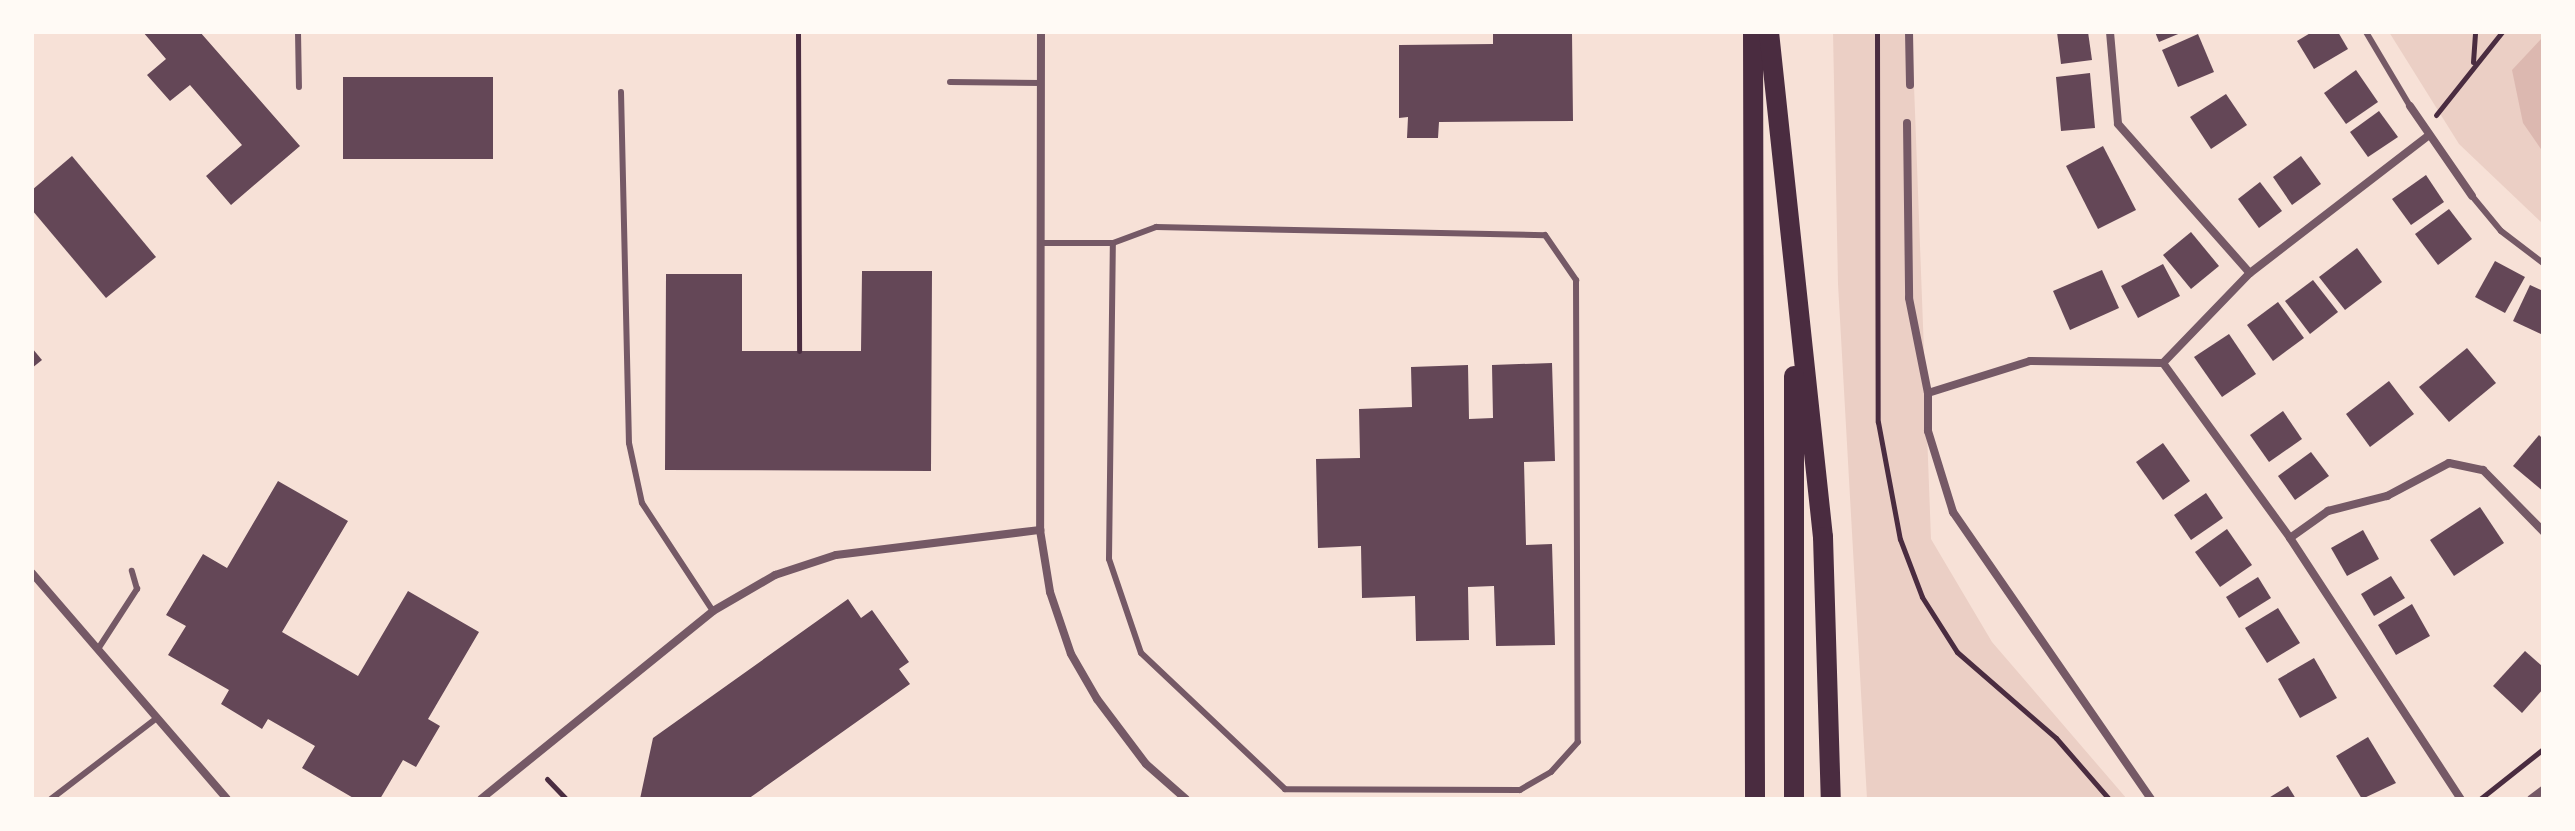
<!DOCTYPE html>
<style>
body{margin:0}
#map{position:relative;width:2575px;height:831px;overflow:hidden;background:#f7e1d7;font-family:Roboto,sans-serif}
div>[style]{position:absolute}
.green>*{inset:0;background:#ebcfc5}
.water>*{inset:0;background:#dcb8b0}
.building>*{inset:0;background:#644757}
.path>*{height:5px;margin:-2.5px;padding:0 2.5px;transform-origin:2.5px;border-radius:2.5px;background:#4a2c40}
.service>*{height:6px;margin:-3px;padding:0 3px;transform-origin:3px;border-radius:3px;background:#755966}
.minor>*{height:8px;margin:-4px;padding:0 4px;transform-origin:4px;border-radius:4px;background:#755966}
.trunk>*{height:20px;margin:-10px;padding:0 10px;transform-origin:10px;border-radius:10px;background:#4a2c40}
span{translate:-50% -50%;white-space:nowrap;text-align:center;line-height:1.15;-webkit-text-stroke:7px #fffaf5;paint-order:stroke}
.frame{position:absolute;inset:0;border:34px solid #fffaf5;pointer-events:none}
</style>
<div id="map">
<div class="green">
<i style="clip-path:polygon(1833px 32px,1912px 32px,1931px 539px,1992px 642px,2127px 799px,1867px 799px,1838px 284px)"></i>
<i style="clip-path:polygon(2389px 32px,2543px 32px,2543px 224px,2459px 144px)"></i>
</div>
<div class="water">
<i style="clip-path:polygon(2543px 37px,2543px 152px,2523px 123px,2512px 70px)"></i>
</div>
<div class="building">
<i style="clip-path:polygon(143px 32px,200px 32px,300px 146px,231px 205px,206px 176px,242px 145px,190px 85px,170px 101px,147px 75px,166px 59px)"></i>
<i style="clip-path:polygon(1493px 32px,1572px 32px,1573px 121px,1439px 122px,1438px 138px,1407px 138px,1408px 117px,1399px 118px,1399px 45px,1493px 44px)"></i>
<i style="clip-path:polygon(2057px 32px,2088px 32px,2092px 60px,2061px 64px)"></i>
<i style="clip-path:polygon(2155px 32px,2183px 32px,2159px 42px)"></i>
<i style="clip-path:polygon(2312px 32px,2338px 32px,2348px 49px,2314px 69px,2297px 41px)"></i>
<i style="clip-path:polygon(2198px 34px,2214px 72px,2178px 87px,2162px 50px)"></i>
<i style="clip-path:polygon(2356px 70px,2378px 102px,2346px 124px,2324px 93px)"></i>
<i style="clip-path:polygon(2090px 73px,2095px 128px,2061px 131px,2056px 77px)"></i>
<i style="clip-path:polygon(343px 77px,493px 77px,493px 159px,343px 159px)"></i>
<i style="clip-path:polygon(2226px 94px,2247px 125px,2211px 149px,2190px 117px)"></i>
<i style="clip-path:polygon(2379px 111px,2398px 137px,2368px 157px,2350px 132px)"></i>
<i style="clip-path:polygon(2103px 146px,2136px 210px,2098px 229px,2066px 166px)"></i>
<i style="clip-path:polygon(72px 156px,156px 257px,106px 298px,32px 210px,32px 190px)"></i>
<i style="clip-path:polygon(2301px 156px,2321px 184px,2292px 205px,2273px 177px)"></i>
<i style="clip-path:polygon(2426px 175px,2444px 202px,2411px 225px,2392px 199px)"></i>
<i style="clip-path:polygon(2260px 182px,2282px 211px,2259px 228px,2238px 199px)"></i>
<i style="clip-path:polygon(2449px 209px,2472px 239px,2438px 265px,2415px 234px)"></i>
<i style="clip-path:polygon(2191px 232px,2219px 266px,2191px 289px,2163px 255px)"></i>
<i style="clip-path:polygon(2357px 248px,2382px 282px,2345px 310px,2319px 277px)"></i>
<i style="clip-path:polygon(2495px 261px,2525px 277px,2505px 313px,2475px 297px)"></i>
<i style="clip-path:polygon(2163px 264px,2180px 296px,2138px 318px,2121px 286px)"></i>
<i style="clip-path:polygon(2102px 270px,2119px 308px,2070px 330px,2053px 291px)"></i>
<i style="clip-path:polygon(862px 271px,932px 271px,931px 471px,665px 470px,666px 274px,742px 274px,742px 351px,861px 351px)"></i>
<i style="clip-path:polygon(2313px 280px,2338px 312px,2310px 334px,2285px 301px)"></i>
<i style="clip-path:polygon(2530px 285px,2543px 291px,2543px 335px,2513px 321px)"></i>
<i style="clip-path:polygon(2278px 302px,2304px 338px,2273px 361px,2247px 325px)"></i>
<i style="clip-path:polygon(2229px 334px,2256px 374px,2222px 397px,2194px 357px)"></i>
<i style="clip-path:polygon(32px 348px,42px 360px,32px 368px)"></i>
<i style="clip-path:polygon(2467px 348px,2496px 383px,2449px 422px,2419px 387px)"></i>
<i style="clip-path:polygon(1552px 363px,1555px 461px,1524px 462px,1526px 545px,1552px 544px,1555px 645px,1496px 646px,1494px 586px,1468px 587px,1469px 640px,1416px 641px,1415px 596px,1362px 598px,1361px 546px,1318px 548px,1316px 459px,1360px 458px,1359px 409px,1412px 407px,1411px 367px,1468px 365px,1469px 419px,1493px 418px,1492px 365px)"></i>
<i style="clip-path:polygon(2389px 381px,2414px 414px,2370px 447px,2346px 414px)"></i>
<i style="clip-path:polygon(2283px 411px,2302px 439px,2269px 462px,2250px 435px)"></i>
<i style="clip-path:polygon(2539px 435px,2543px 439px,2543px 491px,2513px 466px)"></i>
<i style="clip-path:polygon(2163px 443px,2190px 481px,2163px 500px,2136px 462px)"></i>
<i style="clip-path:polygon(2311px 452px,2329px 476px,2295px 500px,2278px 476px)"></i>
<i style="clip-path:polygon(278px 481px,348px 521px,282px 632px,358px 676px,408px 591px,479px 632px,428px 719px,440px 726px,416px 767px,403px 760px,380px 799px,355px 799px,302px 768px,315px 746px,268px 719px,262px 729px,221px 704px,229px 690px,168px 655px,186px 626px,166px 615px,203px 554px,227px 568px)"></i>
<i style="clip-path:polygon(2206px 493px,2223px 518px,2191px 540px,2174px 515px)"></i>
<i style="clip-path:polygon(2480px 507px,2504px 543px,2454px 576px,2430px 540px)"></i>
<i style="clip-path:polygon(2227px 529px,2252px 565px,2220px 587px,2195px 552px)"></i>
<i style="clip-path:polygon(2363px 530px,2379px 559px,2347px 576px,2331px 548px)"></i>
<i style="clip-path:polygon(2391px 576px,2405px 598px,2374px 616px,2361px 594px)"></i>
<i style="clip-path:polygon(2258px 577px,2271px 598px,2239px 618px,2226px 597px)"></i>
<i style="clip-path:polygon(848px 599px,861px 618px,872px 610px,909px 662px,899px 669px,910px 684px,748px 799px,640px 799px,653px 738px)"></i>
<i style="clip-path:polygon(2412px 604px,2430px 636px,2396px 655px,2378px 625px)"></i>
<i style="clip-path:polygon(2278px 608px,2300px 643px,2267px 663px,2245px 628px)"></i>
<i style="clip-path:polygon(2525px 651px,2543px 667px,2543px 689px,2522px 713px,2493px 686px)"></i>
<i style="clip-path:polygon(2314px 658px,2337px 698px,2300px 718px,2278px 679px)"></i>
<i style="clip-path:polygon(2368px 737px,2396px 783px,2362px 799px,2336px 756px)"></i>
<i style="clip-path:polygon(2288px 786px,2296px 799px,2267px 799px)"></i>
</div>
<div class="path">
<i style="left:798px;top:32px;width:319px;rotate:89.8deg"></i>
<i style="left:1877px;top:32px;width:390px;rotate:89.9deg"></i>
<i style="left:1878px;top:422px;width:119px;rotate:79.4deg"></i>
<i style="left:1900px;top:539px;width:62px;rotate:69.2deg"></i>
<i style="left:1922px;top:597px;width:65px;rotate:57.5deg"></i>
<i style="left:1957px;top:652px;width:131px;rotate:41deg"></i>
<i style="left:2056px;top:738px;width:81px;rotate:49deg"></i>
<i style="left:2473px;top:62px;width:30px;rotate:-86deg"></i>
<i style="left:2436px;top:115px;width:106px;rotate:-51.5deg"></i>
<i style="left:547px;top:779px;width:28px;rotate:46deg"></i>
<i style="left:2480px;top:799px;width:80px;rotate:-38.4deg"></i>
</div>
<div class="service">
<i style="left:298px;top:32px;width:55px;rotate:89deg"></i>
<i style="left:2366px;top:32px;width:86px;rotate:59.3deg"></i>
<i style="left:950px;top:82px;width:91px;rotate:0.6deg"></i>
<i style="left:621px;top:92px;width:351px;rotate:88.7deg"></i>
<i style="left:629px;top:443px;width:61px;rotate:77.8deg"></i>
<i style="left:642px;top:503px;width:129px;rotate:56.7deg"></i>
<i style="left:2472px;top:196px;width:45px;rotate:50.4deg"></i>
<i style="left:2501px;top:231px;width:53px;rotate:37.3deg"></i>
<i style="left:1156px;top:227px;width:389px;rotate:1.2deg"></i>
<i style="left:1545px;top:235px;width:55px;rotate:55.4deg"></i>
<i style="left:1576px;top:280px;width:462px;rotate:89.8deg"></i>
<i style="left:1578px;top:742px;width:40px;rotate:132deg"></i>
<i style="left:1551px;top:772px;width:36px;rotate:150deg"></i>
<i style="left:1520px;top:790px;width:235px;rotate:-179.8deg"></i>
<i style="left:1285px;top:789px;width:198px;rotate:-136.6deg"></i>
<i style="left:1141px;top:653px;width:99px;rotate:-108.8deg"></i>
<i style="left:1109px;top:559px;width:316px;rotate:-89.3deg"></i>
<i style="left:1113px;top:243px;width:46px;rotate:-20.4deg"></i>
<i style="left:1041px;top:243px;width:72px"></i>
<i style="left:98px;top:649px;width:72px;rotate:-57deg"></i>
<i style="left:137px;top:589px;width:19px;rotate:-106deg"></i>
<i style="left:51px;top:799px;width:133px;rotate:-37.4deg"></i>
</div>
<div class="minor">
<i style="left:1041px;top:32px;width:498px;rotate:90.1deg"></i>
<i style="left:1040px;top:530px;width:63px;rotate:80.8deg"></i>
<i style="left:1050px;top:592px;width:65px;rotate:71.3deg"></i>
<i style="left:1071px;top:654px;width:52px;rotate:60deg"></i>
<i style="left:1097px;top:699px;width:81px;rotate:53deg"></i>
<i style="left:1146px;top:764px;width:53px;rotate:41.2deg"></i>
<i style="left:1909px;top:32px;width:53px;rotate:88.9deg"></i>
<i style="left:2110px;top:32px;width:92px;rotate:85deg"></i>
<i style="left:2118px;top:124px;width:199px;rotate:48.5deg"></i>
<i style="left:2410px;top:106px;width:109px;rotate:55.4deg"></i>
<i style="left:1907px;top:123px;width:175px;rotate:89.3deg"></i>
<i style="left:1909px;top:298px;width:97px;rotate:78.7deg"></i>
<i style="left:1928px;top:393px;width:38px;rotate:90deg"></i>
<i style="left:1928px;top:431px;width:85px;rotate:72.8deg"></i>
<i style="left:1953px;top:512px;width:349px;rotate:55.4deg"></i>
<i style="left:2163px;top:363px;width:216px;rotate:54deg"></i>
<i style="left:2290px;top:538px;width:312px;rotate:56.8deg"></i>
<i style="left:1928px;top:393px;width:107px;rotate:-17.4deg"></i>
<i style="left:2030px;top:361px;width:133px;rotate:0.9deg"></i>
<i style="left:2163px;top:363px;width:125px;rotate:-46deg"></i>
<i style="left:2250px;top:273px;width:226px;rotate:-37.6deg"></i>
<i style="left:2290px;top:538px;width:47px;rotate:-35.4deg"></i>
<i style="left:2328px;top:511px;width:61px;rotate:-14.3deg"></i>
<i style="left:2387px;top:496px;width:70px;rotate:-28deg"></i>
<i style="left:2449px;top:463px;width:35px;rotate:12deg"></i>
<i style="left:2483px;top:470px;width:86px;rotate:45.5deg"></i>
<i style="left:32px;top:573px;width:298px;rotate:49.2deg"></i>
<i style="left:481px;top:799px;width:299px;rotate:-39deg"></i>
<i style="left:713px;top:611px;width:72px;rotate:-30.1deg"></i>
<i style="left:775px;top:575px;width:64px;rotate:-18.2deg"></i>
<i style="left:836px;top:555px;width:206px;rotate:-7deg"></i>
<i style="left:2531px;top:799px;width:15px;rotate:-37deg"></i>
</div>
<div class="trunk">
<i style="left:1753px;top:32px;width:767px;rotate:89.85deg"></i>
<i style="left:1769px;top:32px;width:508px;rotate:83.9deg"></i>
<i style="left:1823px;top:537px;width:262px;rotate:88.3deg"></i>
<i style="left:1794px;top:376px;width:423px;rotate:90deg"></i>
</div>
<div class="frame"></div>
</div>
